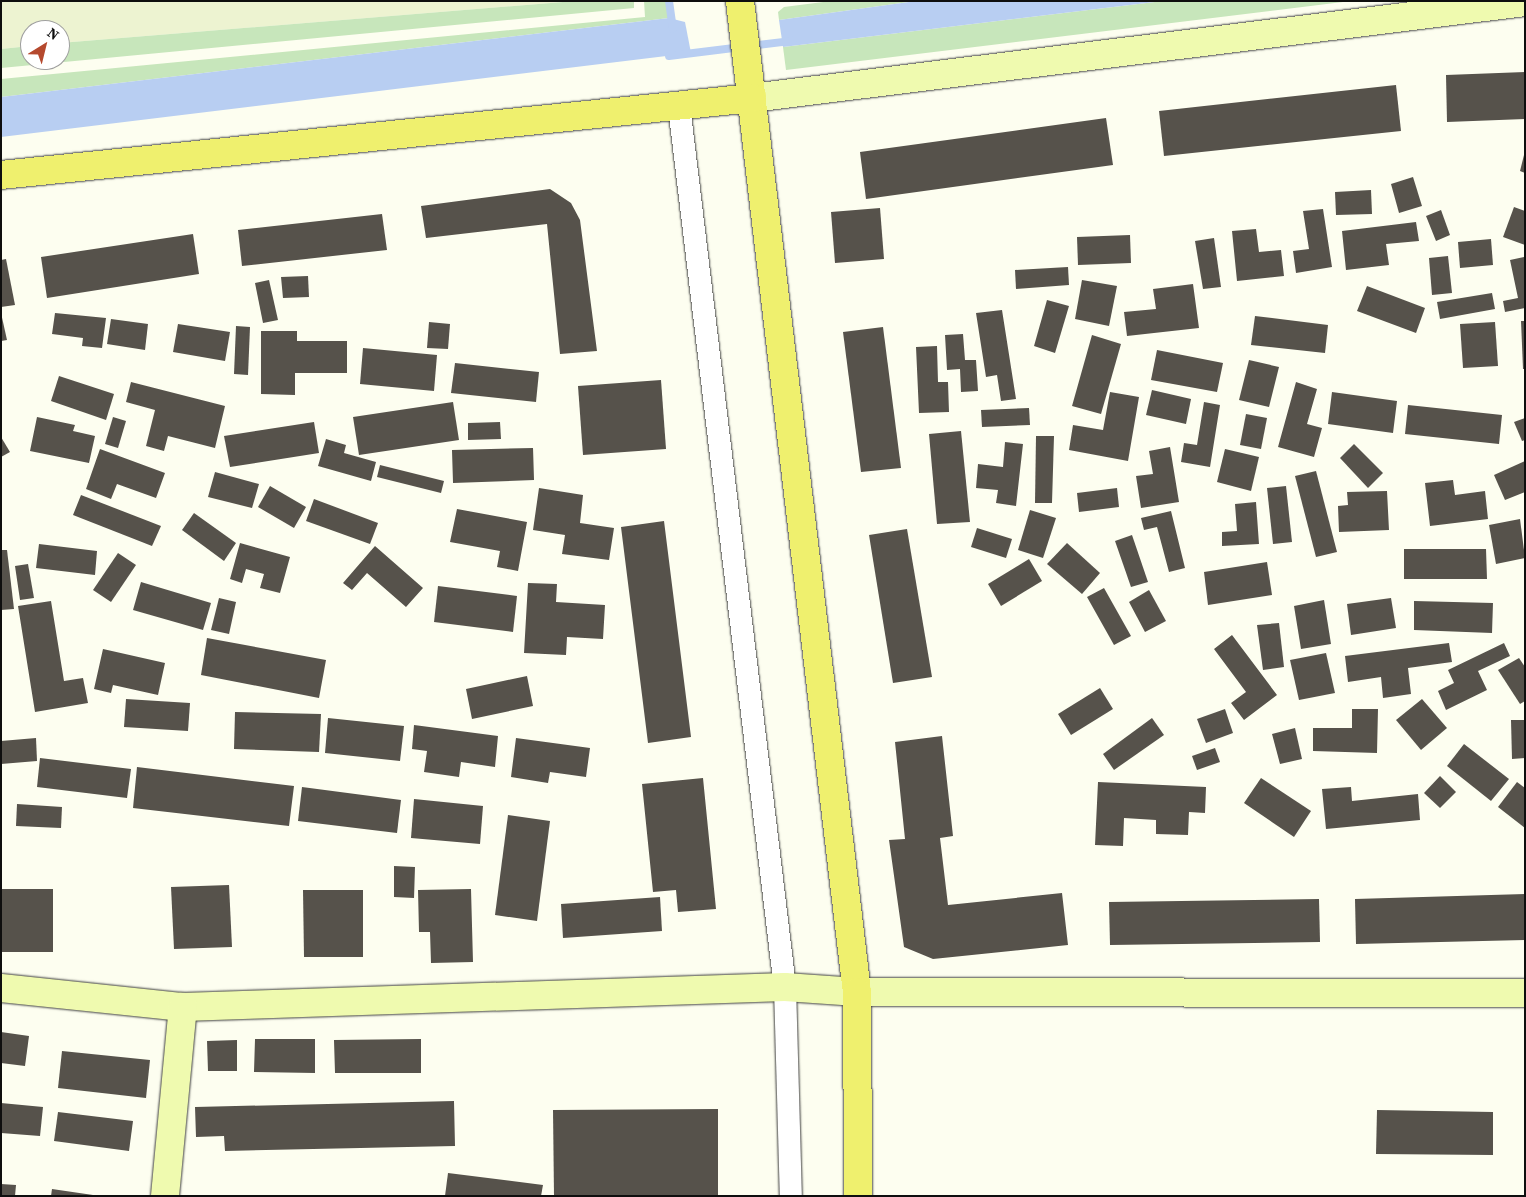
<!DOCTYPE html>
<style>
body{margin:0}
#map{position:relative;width:1526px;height:1197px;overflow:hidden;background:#fdfef0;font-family:"Source Serif 4",serif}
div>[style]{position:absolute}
.farmland>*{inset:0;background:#edf3d1}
.green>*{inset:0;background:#c7e6bb}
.water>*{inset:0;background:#b8cef2}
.stream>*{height:8px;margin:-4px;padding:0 4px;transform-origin:4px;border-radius:4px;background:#b8cef2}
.building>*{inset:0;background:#56524b}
.roads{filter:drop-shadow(0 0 1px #414141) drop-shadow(0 0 1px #414141)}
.street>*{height:22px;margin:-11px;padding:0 11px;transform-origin:11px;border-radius:11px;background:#fff}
.secondary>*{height:28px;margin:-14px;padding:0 14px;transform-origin:14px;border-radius:14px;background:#effaaf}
.primary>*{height:28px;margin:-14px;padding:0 14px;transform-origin:14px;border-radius:14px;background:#eff06e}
span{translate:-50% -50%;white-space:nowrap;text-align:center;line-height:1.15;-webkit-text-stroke:5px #fff;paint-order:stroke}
.frame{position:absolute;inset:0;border:2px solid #0e0e0e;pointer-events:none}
.north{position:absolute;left:20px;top:20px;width:50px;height:50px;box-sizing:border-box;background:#fff;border:1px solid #9f9f9f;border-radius:50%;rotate:36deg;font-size:14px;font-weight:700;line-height:20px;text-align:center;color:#0e0e0e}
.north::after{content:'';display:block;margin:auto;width:18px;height:22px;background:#b5492e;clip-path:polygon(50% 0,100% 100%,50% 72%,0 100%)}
</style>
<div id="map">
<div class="farmland">
<i style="clip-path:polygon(1px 1px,575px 1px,60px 43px,60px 30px,30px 30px,30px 46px,1px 49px)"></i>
</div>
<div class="green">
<i style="clip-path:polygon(575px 1px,634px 1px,634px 8px,1px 68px,1px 49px,30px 46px,30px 60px,60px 60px,60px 43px)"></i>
<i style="clip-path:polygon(644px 1px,666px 1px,669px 18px,1px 97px,1px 79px,645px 17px)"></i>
<i style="clip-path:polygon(831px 1px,916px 1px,779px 20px,778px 12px,784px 7px)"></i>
<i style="clip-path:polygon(1163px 1px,1351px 1px,786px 70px,783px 47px)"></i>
</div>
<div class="water">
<i style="clip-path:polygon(916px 1px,1163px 1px,783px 47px,779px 20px)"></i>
<i style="clip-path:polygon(669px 18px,685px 22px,691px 53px,1px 137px,1px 97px)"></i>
</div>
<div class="stream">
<i style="left:669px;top:1px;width:28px;rotate:82deg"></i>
<i style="left:669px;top:56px;width:124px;rotate:-7deg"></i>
</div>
<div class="building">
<i style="clip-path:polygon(1525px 72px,1525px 119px,1447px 122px,1446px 75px)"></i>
<i style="clip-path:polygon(1396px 85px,1401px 131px,1164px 156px,1159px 111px)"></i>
<i style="clip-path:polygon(1106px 118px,1113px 165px,866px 199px,860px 152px)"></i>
<i style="clip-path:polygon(1524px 155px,1525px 156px,1525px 173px,1520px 171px)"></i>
<i style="clip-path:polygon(1413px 177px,1422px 206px,1399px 213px,1391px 184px)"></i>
<i style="clip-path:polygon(550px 189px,571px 203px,580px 220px,597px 351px,560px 354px,547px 224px,426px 238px,421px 206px)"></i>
<i style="clip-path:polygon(1371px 190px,1372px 214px,1336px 215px,1335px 192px)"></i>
<i style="clip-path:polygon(1514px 207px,1525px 211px,1525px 245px,1503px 237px)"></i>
<i style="clip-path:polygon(880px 208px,884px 259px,835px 263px,831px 212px)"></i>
<i style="clip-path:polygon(1323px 209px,1332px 267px,1296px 273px,1293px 251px,1309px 249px,1303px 211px)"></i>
<i style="clip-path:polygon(1441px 210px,1450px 235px,1436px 241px,1426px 216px)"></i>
<i style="clip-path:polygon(382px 214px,387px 250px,242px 266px,238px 230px)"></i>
<i style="clip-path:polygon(1416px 222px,1419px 241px,1386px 244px,1389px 265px,1346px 270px,1342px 231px)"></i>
<i style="clip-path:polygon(1256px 229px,1259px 252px,1281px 250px,1284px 276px,1237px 281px,1232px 231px)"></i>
<i style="clip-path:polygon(193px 234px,199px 274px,47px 298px,41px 257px)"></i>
<i style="clip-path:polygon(1130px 235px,1131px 263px,1078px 265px,1077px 237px)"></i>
<i style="clip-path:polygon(1214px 238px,1221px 287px,1203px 289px,1195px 241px)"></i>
<i style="clip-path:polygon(1491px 239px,1493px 265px,1460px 268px,1458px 242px)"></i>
<i style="clip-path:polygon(1448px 256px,1452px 293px,1432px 295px,1429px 258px)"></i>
<i style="clip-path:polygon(1524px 257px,1525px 308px,1505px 312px,1503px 301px,1518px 298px,1510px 260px)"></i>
<i style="clip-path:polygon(6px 259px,15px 305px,1px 307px,1px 260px)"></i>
<i style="clip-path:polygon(1068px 267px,1069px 285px,1016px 289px,1015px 270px)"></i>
<i style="clip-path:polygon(308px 276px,309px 297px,283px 298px,281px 277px)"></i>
<i style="clip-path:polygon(269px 280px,278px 320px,263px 323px,255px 283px)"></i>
<i style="clip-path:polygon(1082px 280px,1117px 286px,1109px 326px,1075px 319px)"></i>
<i style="clip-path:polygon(1193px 284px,1199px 328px,1127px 336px,1124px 312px,1156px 309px,1153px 289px)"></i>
<i style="clip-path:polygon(1367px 286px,1425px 308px,1416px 333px,1357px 311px)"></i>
<i style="clip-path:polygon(1492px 293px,1495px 309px,1440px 319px,1437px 302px)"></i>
<i style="clip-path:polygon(1047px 300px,1069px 306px,1055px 353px,1034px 346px)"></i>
<i style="clip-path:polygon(1002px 310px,1016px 399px,1001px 401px,997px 375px,986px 377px,976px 313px)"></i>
<i style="clip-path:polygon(1px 313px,7px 340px,1px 341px)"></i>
<i style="clip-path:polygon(55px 313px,106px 318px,102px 348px,82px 346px,83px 338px,52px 334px)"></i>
<i style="clip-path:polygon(1255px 316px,1328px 325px,1325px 353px,1251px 345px)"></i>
<i style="clip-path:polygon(111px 319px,148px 324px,145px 350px,107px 344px)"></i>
<i style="clip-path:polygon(1521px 321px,1525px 321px,1525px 369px,1523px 369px)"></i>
<i style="clip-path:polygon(429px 322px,450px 324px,448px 349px,427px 348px)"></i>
<i style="clip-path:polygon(1495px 322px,1498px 366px,1463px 368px,1460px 324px)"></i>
<i style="clip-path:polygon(178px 324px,230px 332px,225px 361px,173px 352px)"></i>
<i style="clip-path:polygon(236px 326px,250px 327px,248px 375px,234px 374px)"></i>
<i style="clip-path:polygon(883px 327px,901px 468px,861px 472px,843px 332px)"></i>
<i style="clip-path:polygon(261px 331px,297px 331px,297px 341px,347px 341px,347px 373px,295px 373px,295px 395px,261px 394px)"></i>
<i style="clip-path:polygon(963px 334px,965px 360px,976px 360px,978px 391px,961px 392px,960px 369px,947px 370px,945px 335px)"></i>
<i style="clip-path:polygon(1092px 335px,1121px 344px,1101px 414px,1072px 406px)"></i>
<i style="clip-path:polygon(937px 346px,938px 382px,948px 382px,949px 412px,919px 413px,916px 347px)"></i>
<i style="clip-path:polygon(363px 348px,437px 355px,434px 391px,360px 384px)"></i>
<i style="clip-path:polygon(1157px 350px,1223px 363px,1217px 392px,1151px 380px)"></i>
<i style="clip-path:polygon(1249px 360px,1279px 367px,1269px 407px,1239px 400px)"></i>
<i style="clip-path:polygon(455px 363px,539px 372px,536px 402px,451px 393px)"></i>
<i style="clip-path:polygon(59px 376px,114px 394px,106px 420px,51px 401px)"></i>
<i style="clip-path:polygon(661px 380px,666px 449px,583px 455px,578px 386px)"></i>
<i style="clip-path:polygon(131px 382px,225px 406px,215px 448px,168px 436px,164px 451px,146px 446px,155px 410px,126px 402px)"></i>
<i style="clip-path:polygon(1296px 382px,1317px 389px,1307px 424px,1322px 428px,1314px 457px,1278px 447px)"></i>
<i style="clip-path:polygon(1152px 390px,1191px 399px,1186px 424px,1146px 415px)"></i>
<i style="clip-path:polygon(1110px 392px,1139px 397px,1128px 461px,1069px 450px,1073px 425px,1103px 430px)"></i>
<i style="clip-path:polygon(1332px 392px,1397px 401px,1393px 433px,1328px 424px)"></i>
<i style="clip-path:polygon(453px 402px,459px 440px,359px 455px,353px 417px)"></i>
<i style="clip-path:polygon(1204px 402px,1220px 405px,1210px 467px,1181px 462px,1184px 443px,1197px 445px)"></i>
<i style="clip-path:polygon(1408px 405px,1502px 415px,1499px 444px,1405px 434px)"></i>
<i style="clip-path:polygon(1029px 408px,1030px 425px,982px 427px,981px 410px)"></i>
<i style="clip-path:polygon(1246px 414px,1267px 418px,1261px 449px,1240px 445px)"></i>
<i style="clip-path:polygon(37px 417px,75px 425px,73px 431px,95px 436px,89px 463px,30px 451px)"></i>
<i style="clip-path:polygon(113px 417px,126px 421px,118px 448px,105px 444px)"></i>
<i style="clip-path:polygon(1525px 418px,1525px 440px,1522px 441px,1514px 422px)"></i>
<i style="clip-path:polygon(314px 422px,319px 453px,230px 467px,224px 436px)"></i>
<i style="clip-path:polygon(500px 422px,501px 439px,468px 440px,468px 423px)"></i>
<i style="clip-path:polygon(961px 431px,970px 522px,937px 524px,929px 434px)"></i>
<i style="clip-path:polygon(1036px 436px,1054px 436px,1052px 503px,1035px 503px)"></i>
<i style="clip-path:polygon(1px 437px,10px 452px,1px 457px)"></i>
<i style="clip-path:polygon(326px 439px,346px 445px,344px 453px,376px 462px,371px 481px,318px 466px)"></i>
<i style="clip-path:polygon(1005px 442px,1023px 444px,1016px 506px,996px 503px,998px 490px,976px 488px,978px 464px,1003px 467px)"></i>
<i style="clip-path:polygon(1354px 444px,1383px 473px,1368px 488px,1340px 458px)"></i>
<i style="clip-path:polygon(1170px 447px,1179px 502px,1141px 508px,1136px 476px,1153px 474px,1149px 451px)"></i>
<i style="clip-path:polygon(533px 448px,534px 480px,453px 483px,452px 450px)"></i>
<i style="clip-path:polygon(100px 449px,165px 473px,156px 498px,117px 484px,111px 499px,86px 489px)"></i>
<i style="clip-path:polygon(1225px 449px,1259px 457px,1251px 491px,1217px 482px)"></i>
<i style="clip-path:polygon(1525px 461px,1525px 492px,1505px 500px,1494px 475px)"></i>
<i style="clip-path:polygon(380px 465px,444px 481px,441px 493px,377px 477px)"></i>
<i style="clip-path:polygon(1316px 471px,1337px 552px,1316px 557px,1295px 476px)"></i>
<i style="clip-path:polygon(215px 472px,259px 484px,252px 508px,208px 497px)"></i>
<i style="clip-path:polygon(1453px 480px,1455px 495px,1485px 491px,1488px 519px,1430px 526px,1425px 483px)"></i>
<i style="clip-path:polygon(270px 486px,306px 507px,294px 528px,258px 507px)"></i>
<i style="clip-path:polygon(1286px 486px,1292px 542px,1273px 544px,1267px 488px)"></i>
<i style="clip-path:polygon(539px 488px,583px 495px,580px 523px,614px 528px,609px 560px,562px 554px,565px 535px,533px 530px)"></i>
<i style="clip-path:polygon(1117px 488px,1119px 507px,1079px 512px,1077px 493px)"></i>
<i style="clip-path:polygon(1387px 491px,1389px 530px,1339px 532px,1338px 506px,1348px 505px,1347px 492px)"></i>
<i style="clip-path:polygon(81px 495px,161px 526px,152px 546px,73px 515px)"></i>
<i style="clip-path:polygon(314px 499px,378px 523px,370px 544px,306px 521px)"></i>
<i style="clip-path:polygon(1256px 502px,1259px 544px,1222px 546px,1222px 532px,1237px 531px,1235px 504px)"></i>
<i style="clip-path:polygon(457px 509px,527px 522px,518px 571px,497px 567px,500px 551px,450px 542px)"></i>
<i style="clip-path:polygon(1030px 510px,1056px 518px,1043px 558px,1018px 550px)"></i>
<i style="clip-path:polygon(1171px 511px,1185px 568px,1169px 572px,1157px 527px,1144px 530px,1141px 518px)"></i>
<i style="clip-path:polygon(194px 513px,236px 543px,224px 561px,182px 530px)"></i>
<i style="clip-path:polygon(1520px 519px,1525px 558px,1496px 564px,1489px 525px)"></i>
<i style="clip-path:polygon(664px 521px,691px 737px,648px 743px,621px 527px)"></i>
<i style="clip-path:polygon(977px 528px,1012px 539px,1006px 558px,971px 547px)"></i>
<i style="clip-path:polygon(907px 529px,932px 677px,893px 683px,869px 535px)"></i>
<i style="clip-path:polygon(1132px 535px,1148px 582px,1131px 587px,1115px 541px)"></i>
<i style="clip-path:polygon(240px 543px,290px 557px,280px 593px,260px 588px,264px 574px,246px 569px,242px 583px,230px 579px)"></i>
<i style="clip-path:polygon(1067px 543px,1100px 573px,1082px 594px,1047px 564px)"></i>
<i style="clip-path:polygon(39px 544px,97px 551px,95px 575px,36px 568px)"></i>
<i style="clip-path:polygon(375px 546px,423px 588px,406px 607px,367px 573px,352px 590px,343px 583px)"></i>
<i style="clip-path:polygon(1404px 549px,1486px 549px,1487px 579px,1404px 579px)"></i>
<i style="clip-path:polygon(1px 550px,7px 550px,14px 609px,1px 610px)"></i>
<i style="clip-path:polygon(118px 553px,136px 565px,111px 602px,93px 590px)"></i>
<i style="clip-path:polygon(1029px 559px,1042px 581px,1001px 606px,988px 584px)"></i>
<i style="clip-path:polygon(1267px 562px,1272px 595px,1208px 605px,1204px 572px)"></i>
<i style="clip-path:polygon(28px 564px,34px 598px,20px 600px,15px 566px)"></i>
<i style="clip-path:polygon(141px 582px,211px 603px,203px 630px,133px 610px)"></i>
<i style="clip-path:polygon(528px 583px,557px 584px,556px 602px,605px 605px,603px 639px,567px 637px,566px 655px,524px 653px)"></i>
<i style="clip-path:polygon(438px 586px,517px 596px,513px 632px,434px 622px)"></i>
<i style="clip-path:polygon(1104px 588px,1131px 636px,1114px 645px,1087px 597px)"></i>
<i style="clip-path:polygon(1149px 590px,1166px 621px,1145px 632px,1129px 602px)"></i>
<i style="clip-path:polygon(219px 598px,236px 602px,229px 634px,211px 630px)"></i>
<i style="clip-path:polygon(1391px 598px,1396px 628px,1351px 635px,1347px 604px)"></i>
<i style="clip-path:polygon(1324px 600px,1331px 644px,1301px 649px,1294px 606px)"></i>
<i style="clip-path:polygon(51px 601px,64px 681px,83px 678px,88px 703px,35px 712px,18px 606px)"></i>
<i style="clip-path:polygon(1414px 601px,1493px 603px,1492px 633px,1414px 630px)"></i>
<i style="clip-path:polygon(1279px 623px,1284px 667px,1263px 670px,1257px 625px)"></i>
<i style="clip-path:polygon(1232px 635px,1277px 695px,1244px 720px,1231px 703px,1246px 692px,1214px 649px)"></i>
<i style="clip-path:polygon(207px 638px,326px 660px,319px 698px,201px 675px)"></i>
<i style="clip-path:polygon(1449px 643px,1452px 662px,1408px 668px,1411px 694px,1383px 698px,1381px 677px,1348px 682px,1345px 656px)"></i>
<i style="clip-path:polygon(1504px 643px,1510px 656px,1478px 671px,1487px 690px,1446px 710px,1438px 691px,1454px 683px,1448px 670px)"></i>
<i style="clip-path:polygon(103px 649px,165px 663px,158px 695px,113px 685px,111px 693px,94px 689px)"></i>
<i style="clip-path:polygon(1326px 653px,1335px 693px,1299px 700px,1290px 660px)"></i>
<i style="clip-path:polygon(1519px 658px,1525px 667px,1525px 701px,1520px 704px,1498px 670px)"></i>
<i style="clip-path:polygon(527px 676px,533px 706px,472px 719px,466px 689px)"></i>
<i style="clip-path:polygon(1100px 688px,1113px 709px,1071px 735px,1058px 714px)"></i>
<i style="clip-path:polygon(126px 699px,190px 703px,188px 731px,124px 727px)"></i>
<i style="clip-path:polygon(1422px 699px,1447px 728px,1421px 750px,1396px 720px)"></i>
<i style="clip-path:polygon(1225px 709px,1233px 733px,1206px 743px,1197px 719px)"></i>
<i style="clip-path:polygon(1352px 709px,1378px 709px,1377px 753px,1313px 751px,1313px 728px,1352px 728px)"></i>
<i style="clip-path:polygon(235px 712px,321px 714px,319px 752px,234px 749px)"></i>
<i style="clip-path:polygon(328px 718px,404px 726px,400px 761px,325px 753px)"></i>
<i style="clip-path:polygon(1152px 718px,1164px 735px,1114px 770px,1103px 754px)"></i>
<i style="clip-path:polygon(1511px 720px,1525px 720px,1525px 758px,1512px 759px)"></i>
<i style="clip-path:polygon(414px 725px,498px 736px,495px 767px,461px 762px,459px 777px,424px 772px,427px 751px,412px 749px)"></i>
<i style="clip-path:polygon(1295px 728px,1302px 759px,1280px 764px,1272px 734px)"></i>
<i style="clip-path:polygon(942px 736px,953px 836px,940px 838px,948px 905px,1062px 893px,1068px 945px,933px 959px,904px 947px,889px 840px,905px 839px,895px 742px)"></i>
<i style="clip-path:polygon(36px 738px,37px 761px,1px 764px,1px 741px)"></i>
<i style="clip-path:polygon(516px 738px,590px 748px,586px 777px,550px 772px,548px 783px,511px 777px)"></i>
<i style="clip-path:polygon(1464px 744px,1509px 779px,1491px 801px,1447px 766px)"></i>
<i style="clip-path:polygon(1215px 748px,1220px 762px,1197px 770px,1192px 756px)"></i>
<i style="clip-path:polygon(40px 758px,131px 769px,127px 798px,37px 787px)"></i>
<i style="clip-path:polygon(137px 767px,294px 786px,289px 826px,133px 808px)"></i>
<i style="clip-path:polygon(1440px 776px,1456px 792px,1440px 808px,1424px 793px)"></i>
<i style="clip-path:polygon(703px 778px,716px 909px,678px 912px,676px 890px,653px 892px,642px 784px)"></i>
<i style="clip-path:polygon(1261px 778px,1311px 811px,1294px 837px,1244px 803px)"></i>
<i style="clip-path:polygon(1098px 782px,1206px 787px,1205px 813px,1189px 812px,1188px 835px,1156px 834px,1156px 820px,1124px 818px,1123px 846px,1095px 845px)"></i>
<i style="clip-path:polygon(1517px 782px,1525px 788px,1525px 828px,1498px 807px)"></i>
<i style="clip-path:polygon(302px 787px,401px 800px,397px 833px,298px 821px)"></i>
<i style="clip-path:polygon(1351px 787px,1352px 801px,1418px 794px,1420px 820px,1326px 829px,1322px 789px)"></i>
<i style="clip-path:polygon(414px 799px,483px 806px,480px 844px,411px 838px)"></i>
<i style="clip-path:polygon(17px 804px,62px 807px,61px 828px,16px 826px)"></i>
<i style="clip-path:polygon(508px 815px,550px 821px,537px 921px,495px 915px)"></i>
<i style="clip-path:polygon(394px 866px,415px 867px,414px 898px,394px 897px)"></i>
<i style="clip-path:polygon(229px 885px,232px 947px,174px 949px,171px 887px)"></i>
<i style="clip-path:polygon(1px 889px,53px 889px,53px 952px,1px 952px)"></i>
<i style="clip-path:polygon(471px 889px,473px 962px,431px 963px,430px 932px,419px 932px,418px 890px)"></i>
<i style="clip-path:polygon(303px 890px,363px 890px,363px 957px,304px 957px)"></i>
<i style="clip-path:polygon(1525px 894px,1525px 940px,1356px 944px,1355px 899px)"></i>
<i style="clip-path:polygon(660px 897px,662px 931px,563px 938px,561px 904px)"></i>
<i style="clip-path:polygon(1319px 899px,1320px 942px,1110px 945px,1109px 902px)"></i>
<i style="clip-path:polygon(1px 1032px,29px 1036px,25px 1066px,1px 1063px)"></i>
<i style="clip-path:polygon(255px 1039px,315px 1039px,315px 1073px,254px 1072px)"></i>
<i style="clip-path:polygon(421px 1039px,421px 1073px,335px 1073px,334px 1040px)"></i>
<i style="clip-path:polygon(237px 1040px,237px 1071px,208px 1071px,207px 1041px)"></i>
<i style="clip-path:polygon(62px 1051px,150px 1060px,146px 1098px,58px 1088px)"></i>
<i style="clip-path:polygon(454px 1101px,455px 1146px,225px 1151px,224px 1136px,196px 1137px,195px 1107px)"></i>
<i style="clip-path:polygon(1px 1103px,43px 1107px,40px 1136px,1px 1133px)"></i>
<i style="clip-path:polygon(718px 1109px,718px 1196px,554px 1196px,553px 1110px)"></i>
<i style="clip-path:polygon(1377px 1110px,1493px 1112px,1493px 1155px,1376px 1154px)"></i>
<i style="clip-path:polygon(58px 1112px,133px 1121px,129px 1151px,54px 1141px)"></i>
<i style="clip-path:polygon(448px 1173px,543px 1185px,541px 1196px,445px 1196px)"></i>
<i style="clip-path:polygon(1px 1184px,16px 1185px,15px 1196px,1px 1196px)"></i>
<i style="clip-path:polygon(52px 1189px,93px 1195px,93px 1196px,51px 1196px)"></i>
</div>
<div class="roads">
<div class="street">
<i style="left:679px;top:106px;width:887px;rotate:83.14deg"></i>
<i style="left:785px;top:987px;width:209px;rotate:88.4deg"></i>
</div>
<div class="secondary">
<i style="left:752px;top:98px;width:779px;rotate:-7.08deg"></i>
<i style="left:1px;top:988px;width:183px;rotate:6deg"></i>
<i style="left:183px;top:1007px;width:602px;rotate:-1.9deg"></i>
<i style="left:785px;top:987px;width:72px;rotate:4deg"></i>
<i style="left:857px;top:992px;width:668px;rotate:0.09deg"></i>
<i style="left:165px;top:1196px;width:190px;rotate:-84.6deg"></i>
</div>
<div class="primary">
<i style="left:740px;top:1px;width:998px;rotate:83.27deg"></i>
<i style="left:857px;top:992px;width:204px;rotate:89.7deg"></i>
<i style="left:1px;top:175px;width:755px;rotate:-5.85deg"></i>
</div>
</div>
<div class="frame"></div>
<div class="north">N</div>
</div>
